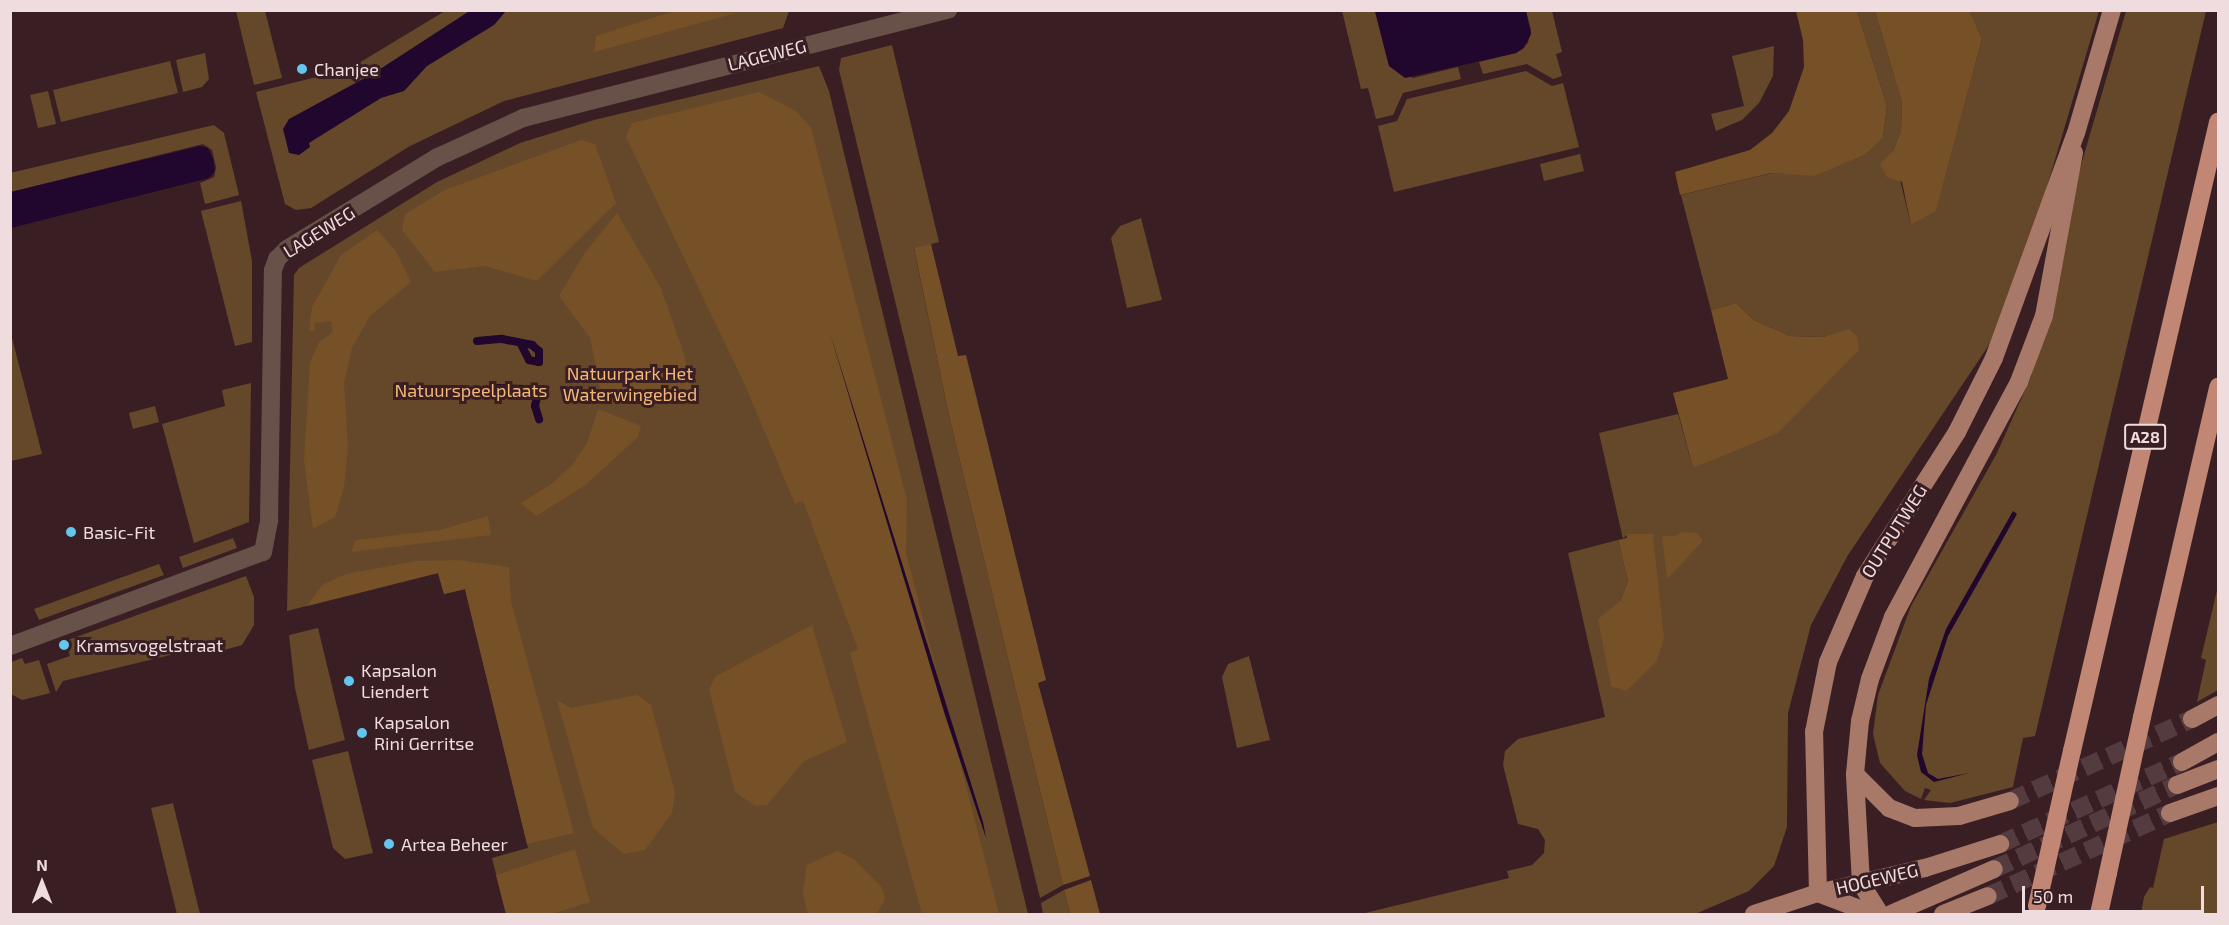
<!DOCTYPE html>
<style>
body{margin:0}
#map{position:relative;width:2229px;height:925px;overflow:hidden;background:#391f23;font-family:"Exo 2",sans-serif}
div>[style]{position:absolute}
.green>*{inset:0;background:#654829}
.forest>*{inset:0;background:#765026}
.water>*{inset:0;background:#21062d}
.stream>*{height:8px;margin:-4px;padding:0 4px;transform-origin:4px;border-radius:4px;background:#21062d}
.primary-tunnel>*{height:18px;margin-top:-9px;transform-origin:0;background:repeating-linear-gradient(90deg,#543b3f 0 18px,transparent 0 27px)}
.tertiary>*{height:18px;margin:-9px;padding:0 9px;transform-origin:9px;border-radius:9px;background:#685149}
.primary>*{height:18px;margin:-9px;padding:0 9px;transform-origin:9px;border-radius:9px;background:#a87868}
.motorway>*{height:18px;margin:-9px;padding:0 9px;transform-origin:9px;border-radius:9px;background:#c18774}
.motorway-bridge>*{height:18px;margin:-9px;padding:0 9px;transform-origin:9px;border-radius:9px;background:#c18774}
.dots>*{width:16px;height:16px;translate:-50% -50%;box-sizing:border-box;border:3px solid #391f23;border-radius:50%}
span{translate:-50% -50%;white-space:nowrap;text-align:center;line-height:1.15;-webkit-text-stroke:6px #391f23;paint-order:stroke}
.shield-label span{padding:2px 4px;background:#391f23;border:2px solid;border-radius:4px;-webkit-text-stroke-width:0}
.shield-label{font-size:16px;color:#efdcde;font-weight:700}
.street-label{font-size:18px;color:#efdcde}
.poi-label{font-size:18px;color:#efdcde}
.left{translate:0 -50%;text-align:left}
.park-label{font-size:18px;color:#f3b777}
.frame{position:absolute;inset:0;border:12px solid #efdcde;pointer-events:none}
.north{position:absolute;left:12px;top:853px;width:60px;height:60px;-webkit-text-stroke:4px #391f23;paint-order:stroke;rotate:0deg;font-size:16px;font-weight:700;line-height:24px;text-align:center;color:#efdcde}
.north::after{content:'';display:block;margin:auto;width:21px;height:27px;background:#efdcde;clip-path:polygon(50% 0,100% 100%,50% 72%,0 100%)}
.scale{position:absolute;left:2022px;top:886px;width:182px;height:27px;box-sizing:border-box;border:3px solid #efdcde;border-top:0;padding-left:8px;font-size:18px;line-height:21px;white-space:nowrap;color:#efdcde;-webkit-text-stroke:4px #391f23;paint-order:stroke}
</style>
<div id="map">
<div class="green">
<i style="clip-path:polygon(236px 11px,265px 11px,282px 78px,254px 85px)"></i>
<i style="clip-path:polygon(445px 11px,789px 11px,783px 28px,504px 101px,410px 146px,311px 208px,296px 210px,285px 204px,256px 92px,349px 69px)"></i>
<i style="clip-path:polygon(1342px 11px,1375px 11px,1389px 66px,1413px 78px,1458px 67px,1461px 79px,1403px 93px,1393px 115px,1376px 119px,1368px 88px,1361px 89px)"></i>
<i style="clip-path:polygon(1526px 11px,1552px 11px,1562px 52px,1556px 54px,1562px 76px,1553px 79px,1527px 64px,1483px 74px,1479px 62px,1516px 53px,1528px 43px,1531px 30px)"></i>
<i style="clip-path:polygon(1857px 11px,1875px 11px,1902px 103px,1901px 130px,1893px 151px,1911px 225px,1936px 210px,1982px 39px,1970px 11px,2099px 11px,2038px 217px,1991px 342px,1848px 555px,1811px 625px,1788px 713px,1787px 827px,1774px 866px,1749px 891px,1695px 914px,1361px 914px,1509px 878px,1507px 871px,1532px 865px,1544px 853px,1545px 840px,1538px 829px,1518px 824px,1503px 765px,1505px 751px,1518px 739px,1605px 717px,1568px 553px,1618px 540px,1628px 581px,1620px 601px,1611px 686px,1653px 534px,1627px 534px,1623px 539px,1599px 433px,1678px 414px,1693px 468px,1849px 330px,1823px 337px,1790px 336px,1754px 320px,1736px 303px,1711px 310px,1681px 195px,1772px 173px,1814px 175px,1865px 155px,1883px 138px,1887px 106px)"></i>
<i style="clip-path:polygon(2126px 11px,2206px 11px,2035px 736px,2023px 738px,2013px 787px,1950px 803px,1924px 800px,1931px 790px,1925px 788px,1921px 799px,1905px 791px,1880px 763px,1873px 734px,1878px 695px,1911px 606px,1996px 455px,2031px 377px,2079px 172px)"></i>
<i style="clip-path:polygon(892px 45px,939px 242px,914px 249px,949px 416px,1063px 885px,1040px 898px,839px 70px,841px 58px)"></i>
<i style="clip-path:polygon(1774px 46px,1773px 76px,1759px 103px,1742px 120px,1716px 131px,1711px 114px,1744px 106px,1732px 56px)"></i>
<i style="clip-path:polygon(205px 53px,209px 79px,202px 87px,183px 92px,176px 60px)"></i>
<i style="clip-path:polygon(170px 61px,178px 93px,61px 122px,53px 90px)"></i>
<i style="clip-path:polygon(819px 66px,829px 91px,1028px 914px,506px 914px,492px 858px,528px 848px,465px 589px,444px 594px,438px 573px,287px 611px,294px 275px,299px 268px,437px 182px,520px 143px,594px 120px)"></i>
<i style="clip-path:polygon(1526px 71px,1552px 86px,1563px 83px,1579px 147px,1394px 192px,1378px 126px,1397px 121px,1407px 99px)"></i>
<i style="clip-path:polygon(48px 91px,56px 124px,38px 128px,30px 95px)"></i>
<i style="clip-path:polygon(214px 125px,224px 133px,239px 195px,205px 204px,200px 183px,214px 177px,216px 167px,212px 150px,203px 144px,11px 192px,10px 173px)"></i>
<i style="clip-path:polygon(1580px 154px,1584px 171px,1544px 181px,1540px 164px)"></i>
<i style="clip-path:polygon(241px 201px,252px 261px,252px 342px,235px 346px,201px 211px)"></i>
<i style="clip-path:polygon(1141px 218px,1162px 300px,1127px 308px,1111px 238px,1120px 226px)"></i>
<i style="clip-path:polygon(11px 334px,42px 454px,11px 461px,10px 461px)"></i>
<i style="clip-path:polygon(251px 383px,249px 522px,194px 543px,162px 424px,225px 406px,222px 390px)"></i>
<i style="clip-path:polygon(155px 406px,159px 422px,133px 429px,129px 413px)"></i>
<i style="clip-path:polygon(233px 538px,237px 548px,183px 568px,179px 557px)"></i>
<i style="clip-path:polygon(159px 564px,164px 575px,39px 620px,34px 609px)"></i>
<i style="clip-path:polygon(246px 576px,254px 597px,254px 625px,242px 645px,210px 654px,199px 648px,63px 681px,56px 692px,47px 664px,70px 656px,65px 641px)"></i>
<i style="clip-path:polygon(2218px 586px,2218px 690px,2197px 702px,2206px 660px,2201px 658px)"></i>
<i style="clip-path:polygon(318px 628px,345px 740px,309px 750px,295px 688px,289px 635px)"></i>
<i style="clip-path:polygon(1249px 656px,1270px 740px,1237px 748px,1222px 677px,1228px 664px)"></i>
<i style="clip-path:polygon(22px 658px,25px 664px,39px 660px,50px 693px,22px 700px,11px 694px,11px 662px)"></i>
<i style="clip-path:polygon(348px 751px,373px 853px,345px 859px,333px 848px,312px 760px)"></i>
<i style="clip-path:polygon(173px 803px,200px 914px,177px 914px,151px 808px)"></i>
<i style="clip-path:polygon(2218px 822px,2218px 914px,2141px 914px,2144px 897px,2150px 887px,2153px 888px,2164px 839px)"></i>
<i style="clip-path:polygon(1064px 890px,1070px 914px,1043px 914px,1041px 903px)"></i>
</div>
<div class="forest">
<i style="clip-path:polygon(677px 10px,736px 13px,594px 52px,596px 36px)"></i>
<i style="clip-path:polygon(1796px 11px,1857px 11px,1887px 106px,1883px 138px,1865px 155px,1814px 176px,1771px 173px,1680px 195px,1675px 172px,1750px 150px,1772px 133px,1789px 111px,1804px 67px,1803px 40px)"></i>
<i style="clip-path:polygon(1875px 11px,1970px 11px,1982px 39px,1936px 211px,1911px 225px,1902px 182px,1887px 177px,1880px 164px,1893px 151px,1901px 130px,1902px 103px)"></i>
<i style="clip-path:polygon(759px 92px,796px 111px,811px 128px,907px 500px,906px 553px,999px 914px,922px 914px,850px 653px,858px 649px,803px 501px,795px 504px,745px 385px,626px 137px,632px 123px)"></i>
<i style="clip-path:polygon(581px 140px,595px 144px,616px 203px,537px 281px,485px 266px,435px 272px,402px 230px,405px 214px,445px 190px)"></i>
<i style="clip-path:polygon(617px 213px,661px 288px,685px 357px,693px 396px,636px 395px,600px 388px,590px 338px,559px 296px,584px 254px)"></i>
<i style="clip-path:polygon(377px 230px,396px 251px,411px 282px,370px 316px,352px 348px,344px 383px,348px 448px,344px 488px,335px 517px,313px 529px,304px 460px,310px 363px,319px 342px,333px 332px,331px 321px,314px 323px,315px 331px,309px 330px,312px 307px,341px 255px)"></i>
<i style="clip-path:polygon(931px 244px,958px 356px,966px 355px,1046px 680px,1038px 683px,1090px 876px,1063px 885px,949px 416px,914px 248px)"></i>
<i style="clip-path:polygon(1736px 303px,1754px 320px,1790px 336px,1823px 337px,1849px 329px,1857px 337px,1859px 350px,1778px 433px,1693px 468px,1673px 393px,1728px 379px,1711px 310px)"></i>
<i style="clip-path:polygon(598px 409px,641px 426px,638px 437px,584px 486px,536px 516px,521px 503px,553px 483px,573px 464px,587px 443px)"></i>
<i style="clip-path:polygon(488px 516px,491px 535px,351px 552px,356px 540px,440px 530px)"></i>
<i style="clip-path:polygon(1682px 532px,1697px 533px,1703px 541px,1667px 579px,1662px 536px,1675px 536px)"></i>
<i style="clip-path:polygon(1626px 534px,1653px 534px,1664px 639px,1656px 662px,1626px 691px,1611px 686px,1598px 619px,1620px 601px,1628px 581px,1618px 540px,1627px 538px)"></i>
<i style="clip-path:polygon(459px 560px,509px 567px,511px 601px,574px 833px,527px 844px,465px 589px,444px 594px,438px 573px,307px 606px,322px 585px,346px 574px,417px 561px)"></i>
<i style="clip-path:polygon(812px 625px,847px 742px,804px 761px,767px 805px,755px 806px,735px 792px,709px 689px,716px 676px)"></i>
<i style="clip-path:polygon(637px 695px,651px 705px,675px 792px,672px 813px,645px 850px,624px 854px,593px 828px,557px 700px,571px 708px)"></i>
<i style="clip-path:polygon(575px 849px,590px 902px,552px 914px,506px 914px,496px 875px)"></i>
<i style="clip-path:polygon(837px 851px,854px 859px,881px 886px,885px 898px,877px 914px,808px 914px,803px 893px,807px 865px)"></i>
<i style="clip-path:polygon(1091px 880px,1100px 914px,1070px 914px,1064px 890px)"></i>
</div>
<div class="water">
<i style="clip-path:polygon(471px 10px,506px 11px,494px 25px,427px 66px,404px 91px,381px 98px,309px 143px,310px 147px,299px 155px,289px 153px,283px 129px,289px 119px,374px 73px)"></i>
<i style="clip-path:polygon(1375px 11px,1526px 11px,1531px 34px,1524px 48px,1516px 53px,1405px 78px,1389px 66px)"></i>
<i style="clip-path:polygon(200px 146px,208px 148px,213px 159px,215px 171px,209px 178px,11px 228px,11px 192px)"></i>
<i style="clip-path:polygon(829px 330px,983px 822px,986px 838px,945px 715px)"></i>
<i style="clip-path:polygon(2013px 511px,2017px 514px,1948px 636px,1926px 705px,1922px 754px,1928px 773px,1938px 779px,1969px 773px,1934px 782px,1921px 772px,1917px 755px,1929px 679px,1946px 629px)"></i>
</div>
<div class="stream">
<i style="left:477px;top:341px;width:25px;rotate:-5deg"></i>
<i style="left:502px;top:339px;width:31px;rotate:11deg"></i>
<i style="left:532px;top:345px;width:9px;rotate:41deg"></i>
<i style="left:539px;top:351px;width:11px;rotate:90deg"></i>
<i style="left:539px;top:362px;width:10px;rotate:-169deg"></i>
<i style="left:529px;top:360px;width:16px;rotate:-117deg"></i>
<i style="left:495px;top:388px;width:37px;rotate:2deg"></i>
<i style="left:532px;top:389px;width:7px;rotate:34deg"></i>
<i style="left:538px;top:393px;width:13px;rotate:103deg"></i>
<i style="left:535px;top:406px;width:14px;rotate:73deg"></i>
</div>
<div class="primary-tunnel">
<i style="left:2010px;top:801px;width:200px;rotate:-24.3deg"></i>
<i style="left:2000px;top:844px;width:200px;rotate:-24.3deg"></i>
<i style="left:1994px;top:869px;width:201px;rotate:-24.7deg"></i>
<i style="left:1988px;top:896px;width:200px;rotate:-24.5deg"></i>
</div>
<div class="tertiary">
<i style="left:10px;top:646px;width:270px;rotate:-20.4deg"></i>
<i style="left:263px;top:552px;width:33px;rotate:-79deg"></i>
<i style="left:269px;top:520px;width:250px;rotate:-89.1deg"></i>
<i style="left:273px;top:270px;width:12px;rotate:-70deg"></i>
<i style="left:277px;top:259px;width:14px;rotate:-45deg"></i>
<i style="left:287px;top:249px;width:177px;rotate:-31.4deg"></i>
<i style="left:438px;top:157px;width:94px;rotate:-24.6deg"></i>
<i style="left:523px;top:118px;width:439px;rotate:-14.3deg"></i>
</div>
<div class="primary">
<i style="left:2192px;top:719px;width:30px;rotate:-28deg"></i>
<i style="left:2182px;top:762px;width:41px;rotate:-29.1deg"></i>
<i style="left:1855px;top:774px;width:48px;rotate:45deg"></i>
<i style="left:1889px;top:808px;width:28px;rotate:21deg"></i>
<i style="left:1915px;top:818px;width:44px;rotate:-2.6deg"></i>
<i style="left:1959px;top:816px;width:53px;rotate:-16.4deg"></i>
<i style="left:2177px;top:785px;width:44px;rotate:-21.3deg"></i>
<i style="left:2170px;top:813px;width:51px;rotate:-19.5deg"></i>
<i style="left:1818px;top:893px;width:161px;rotate:-91.4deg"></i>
<i style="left:1814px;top:732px;width:71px;rotate:-78.7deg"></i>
<i style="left:1828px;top:662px;width:94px;rotate:-66.7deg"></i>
<i style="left:1865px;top:576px;width:171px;rotate:-57.4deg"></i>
<i style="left:1957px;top:432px;width:83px;rotate:-63.4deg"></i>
<i style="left:1994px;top:358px;width:239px;rotate:-70deg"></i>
<i style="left:2076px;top:133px;width:128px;rotate:-73.7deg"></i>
<i style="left:1818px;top:893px;width:59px;rotate:20.9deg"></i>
<i style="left:1754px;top:914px;width:67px;rotate:-18.2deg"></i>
<i style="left:1818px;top:893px;width:110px;rotate:-13.2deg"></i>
<i style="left:1925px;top:868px;width:79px;rotate:-17.7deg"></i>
<i style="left:1880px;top:914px;width:36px;rotate:-122deg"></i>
<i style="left:1861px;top:883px;width:109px;rotate:-93.2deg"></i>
<i style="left:1855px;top:774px;width:53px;rotate:-84.6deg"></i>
<i style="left:1860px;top:721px;width:43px;rotate:-76.6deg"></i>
<i style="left:1870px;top:679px;width:66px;rotate:-69.6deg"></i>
<i style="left:1893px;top:617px;width:267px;rotate:-61.8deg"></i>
<i style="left:2019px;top:382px;width:71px;rotate:-69.3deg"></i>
<i style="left:2044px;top:316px;width:166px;rotate:-79.6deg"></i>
<i style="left:1891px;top:914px;width:112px;rotate:-23.6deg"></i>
<i style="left:1943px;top:914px;width:48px;rotate:-21.8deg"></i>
</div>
<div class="motorway">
<i style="left:2142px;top:717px;width:339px;rotate:-77deg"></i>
<i style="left:2072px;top:751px;width:646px;rotate:-76.93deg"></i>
<i style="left:2099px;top:914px;width:42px;rotate:-77.6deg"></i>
</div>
<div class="motorway-bridge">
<i style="left:2108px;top:873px;width:160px;rotate:-77.7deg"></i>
<i style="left:2037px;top:906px;width:159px;rotate:-77.3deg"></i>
</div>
<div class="dots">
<i style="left:302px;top:69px;background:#64c5ee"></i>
<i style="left:71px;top:532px;background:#64c5ee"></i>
<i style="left:64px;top:645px;background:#64c5ee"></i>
<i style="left:349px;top:681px;background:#64c5ee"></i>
<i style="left:362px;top:733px;background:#64c5ee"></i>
<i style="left:389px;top:844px;background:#64c5ee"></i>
</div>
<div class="shield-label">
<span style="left:2145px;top:437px">A28</span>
</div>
<div class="street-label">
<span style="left:767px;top:55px;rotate:-14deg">LAGEWEG</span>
<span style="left:319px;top:232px;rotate:-32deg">LAGEWEG</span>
<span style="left:1894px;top:531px;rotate:-58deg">OUTPUTWEG</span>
<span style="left:1877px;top:879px;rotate:-13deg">HOGEWEG</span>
</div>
<div class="poi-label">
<span class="left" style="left:314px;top:69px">Chanjee</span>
<span class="left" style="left:83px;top:532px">Basic-Fit</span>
<span class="left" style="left:76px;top:645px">Kramsvogelstraat</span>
<span class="left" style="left:361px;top:681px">Kapsalon<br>Liendert</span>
<span class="left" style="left:374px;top:733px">Kapsalon<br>Rini Gerritse</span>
<span class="left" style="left:401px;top:844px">Artea Beheer</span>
</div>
<div class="park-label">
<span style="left:630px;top:384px">Natuurpark Het<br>Waterwingebied</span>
<span style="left:471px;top:390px">Natuurspeelplaats</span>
</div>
<div class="frame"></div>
<div class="north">N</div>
<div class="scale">50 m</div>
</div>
